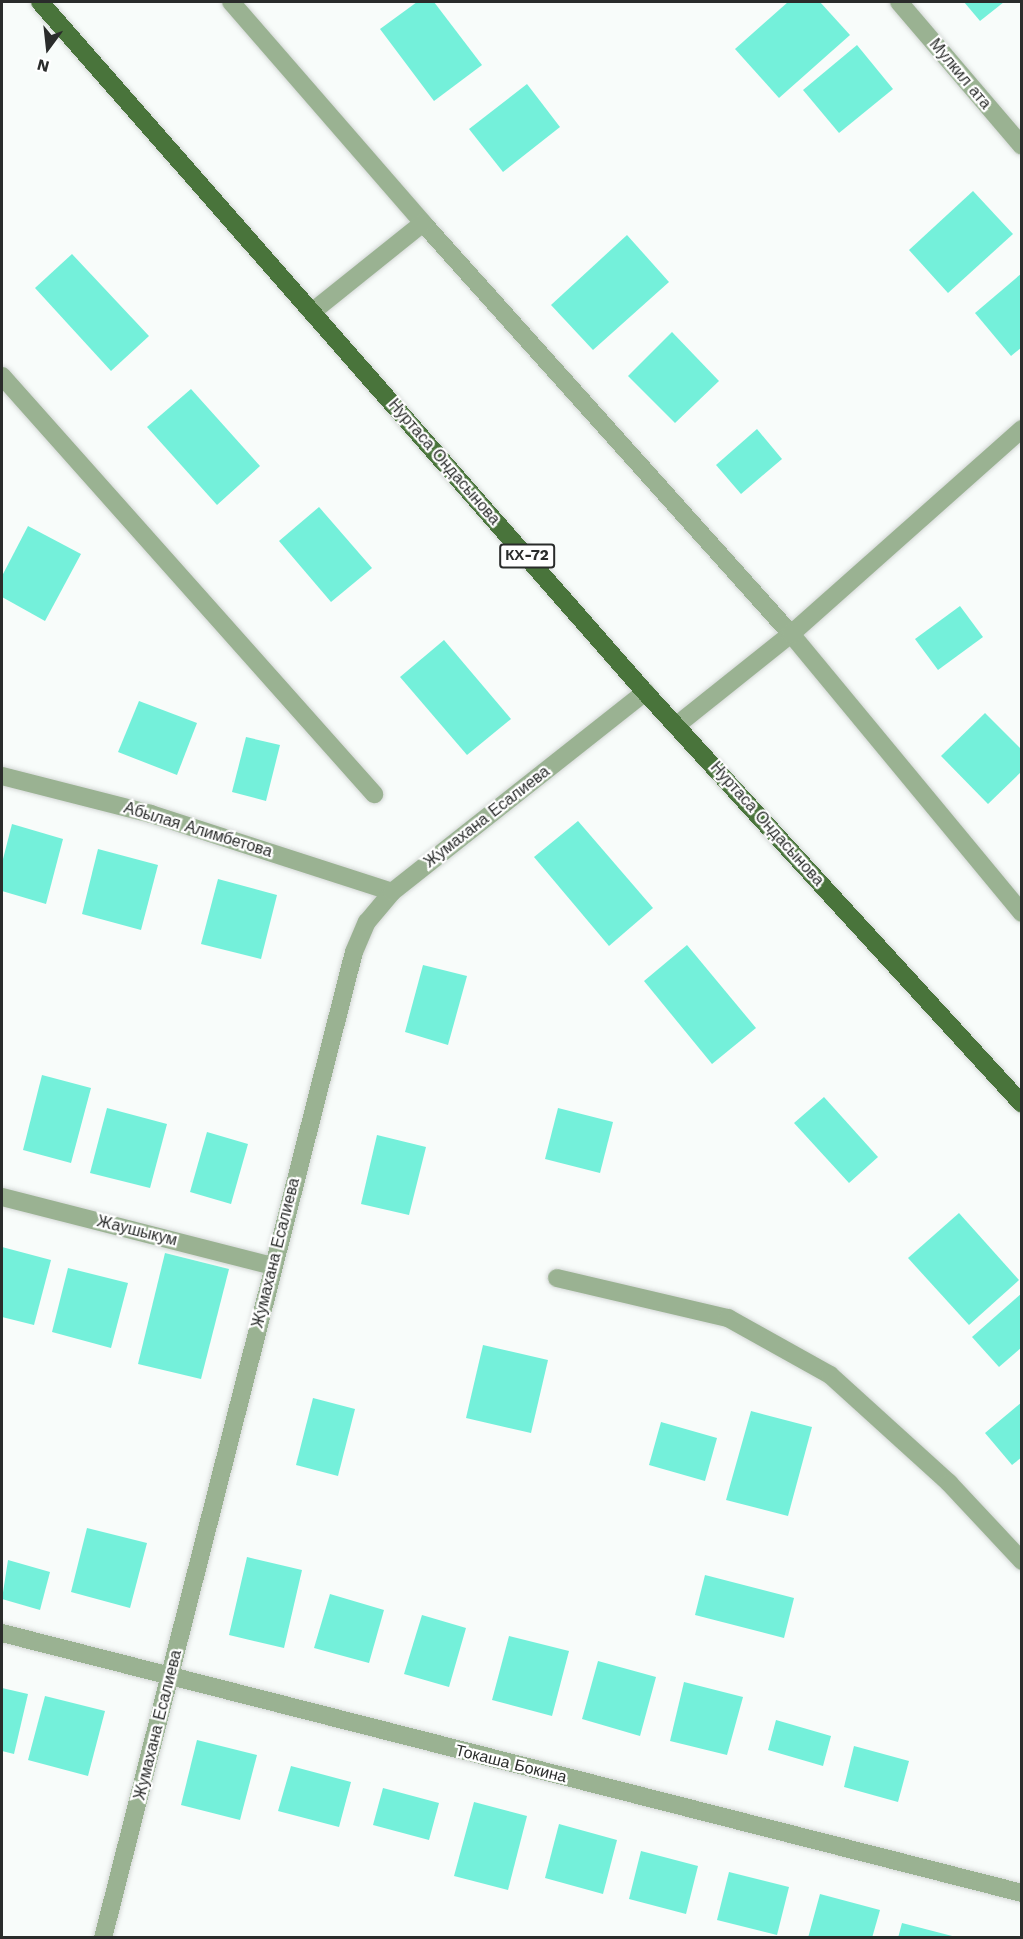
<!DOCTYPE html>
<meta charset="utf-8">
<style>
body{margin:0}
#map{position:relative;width:1023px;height:1939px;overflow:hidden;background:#f8fcfa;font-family:"Work Sans",sans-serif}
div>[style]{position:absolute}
.building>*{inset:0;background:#74f0da}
.roads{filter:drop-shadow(0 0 2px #d3d7d5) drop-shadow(0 0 2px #d3d7d5)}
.minor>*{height:18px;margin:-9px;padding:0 9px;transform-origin:9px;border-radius:9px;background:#9ab292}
.major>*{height:18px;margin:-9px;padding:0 9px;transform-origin:9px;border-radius:9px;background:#49743b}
span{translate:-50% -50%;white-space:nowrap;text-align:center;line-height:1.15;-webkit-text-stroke:4.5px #fff;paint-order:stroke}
.shield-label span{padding:2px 4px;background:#fff;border:2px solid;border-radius:4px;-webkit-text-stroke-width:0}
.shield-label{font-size:15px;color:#2a2c2b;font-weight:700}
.street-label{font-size:16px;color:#2a2c2b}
.frame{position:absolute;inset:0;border:3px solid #2a2c2b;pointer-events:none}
.north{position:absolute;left:18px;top:18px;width:60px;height:60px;-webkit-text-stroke:4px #fff;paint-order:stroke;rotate:195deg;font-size:16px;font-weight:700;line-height:24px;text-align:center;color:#2a2c2b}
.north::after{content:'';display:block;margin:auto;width:21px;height:27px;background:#2a2c2b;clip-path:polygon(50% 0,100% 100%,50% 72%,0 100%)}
</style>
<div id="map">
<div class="building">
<i style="clip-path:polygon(417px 2px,434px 2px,482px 65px,434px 101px,380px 29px)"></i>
<i style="clip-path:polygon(788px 2px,820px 2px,850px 35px,779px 98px,735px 49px)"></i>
<i style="clip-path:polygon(964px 2px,1004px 2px,980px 21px)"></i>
<i style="clip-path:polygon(857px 45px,893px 89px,839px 133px,803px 90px)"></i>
<i style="clip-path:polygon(527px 84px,560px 127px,503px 172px,469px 129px)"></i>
<i style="clip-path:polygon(973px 191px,1013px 234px,948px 293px,909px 250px)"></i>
<i style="clip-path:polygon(627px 235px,669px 282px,593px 350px,551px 305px)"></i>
<i style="clip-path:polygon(72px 254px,149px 336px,111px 371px,35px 288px)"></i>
<i style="clip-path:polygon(1022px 273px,1022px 347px,1011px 356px,975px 313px)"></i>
<i style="clip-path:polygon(672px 332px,719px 381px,675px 423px,628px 376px)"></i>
<i style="clip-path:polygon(191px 389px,260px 466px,217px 505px,147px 427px)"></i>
<i style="clip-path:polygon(757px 429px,782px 459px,741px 494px,716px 465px)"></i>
<i style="clip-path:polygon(319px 507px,372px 568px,331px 602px,279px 541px)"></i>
<i style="clip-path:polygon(28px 526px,81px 554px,45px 621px,2px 597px,2px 576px)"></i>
<i style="clip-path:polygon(960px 606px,983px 637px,938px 670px,915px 639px)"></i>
<i style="clip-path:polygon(444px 640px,511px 719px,467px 755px,400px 677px)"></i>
<i style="clip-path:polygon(139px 701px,197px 723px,177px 775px,118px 752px)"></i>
<i style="clip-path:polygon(985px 713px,1022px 750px,1022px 771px,988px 804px,941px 756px)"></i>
<i style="clip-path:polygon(246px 737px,280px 745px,266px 801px,232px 792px)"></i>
<i style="clip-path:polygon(578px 821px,653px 908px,609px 946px,534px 857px)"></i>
<i style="clip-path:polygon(12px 824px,63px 839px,46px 904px,2px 891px,2px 863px)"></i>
<i style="clip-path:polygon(98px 849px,158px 865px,141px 930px,82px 914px)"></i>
<i style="clip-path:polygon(218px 879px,277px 895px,261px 959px,201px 944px)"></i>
<i style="clip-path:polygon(687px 945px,756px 1028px,712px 1064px,644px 981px)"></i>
<i style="clip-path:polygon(423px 965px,467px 976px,448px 1045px,405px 1032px)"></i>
<i style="clip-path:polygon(42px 1075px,91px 1088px,71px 1163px,23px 1150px)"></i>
<i style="clip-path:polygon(824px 1097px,878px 1157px,849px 1183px,794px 1123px)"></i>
<i style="clip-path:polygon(107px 1108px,167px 1124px,150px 1188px,90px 1173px)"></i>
<i style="clip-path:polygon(558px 1108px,613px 1122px,600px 1173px,545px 1159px)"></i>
<i style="clip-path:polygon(207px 1132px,248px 1144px,231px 1204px,190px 1192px)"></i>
<i style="clip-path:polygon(377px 1135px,426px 1147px,409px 1215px,361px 1204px)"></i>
<i style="clip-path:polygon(959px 1213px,1019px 1280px,969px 1325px,908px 1258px)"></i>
<i style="clip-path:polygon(2px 1247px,51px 1260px,34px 1325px,2px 1317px)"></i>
<i style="clip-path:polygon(165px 1253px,229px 1269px,201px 1379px,138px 1364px)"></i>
<i style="clip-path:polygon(68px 1268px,128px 1283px,111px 1348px,52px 1332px)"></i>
<i style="clip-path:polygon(1022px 1293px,1022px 1347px,999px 1367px,972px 1337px)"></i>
<i style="clip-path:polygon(483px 1345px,548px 1360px,531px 1433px,466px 1418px)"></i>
<i style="clip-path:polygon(313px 1398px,355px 1409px,338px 1476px,296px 1465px)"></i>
<i style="clip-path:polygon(1022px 1402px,1022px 1457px,1012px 1465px,985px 1433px)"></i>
<i style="clip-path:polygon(751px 1411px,812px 1427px,788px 1516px,726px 1500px)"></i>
<i style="clip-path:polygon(661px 1422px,717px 1438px,705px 1481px,649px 1465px)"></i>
<i style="clip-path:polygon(87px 1528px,147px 1543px,130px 1608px,71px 1592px)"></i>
<i style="clip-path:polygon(247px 1557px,302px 1570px,284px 1648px,229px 1635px)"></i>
<i style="clip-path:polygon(8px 1560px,50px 1572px,40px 1610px,2px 1599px)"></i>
<i style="clip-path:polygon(705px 1575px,794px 1598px,784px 1638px,695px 1615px)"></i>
<i style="clip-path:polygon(330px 1594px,384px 1610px,369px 1663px,314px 1648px)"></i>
<i style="clip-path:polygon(422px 1615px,466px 1628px,449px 1687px,404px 1674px)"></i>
<i style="clip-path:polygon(509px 1636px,569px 1651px,552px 1716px,492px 1700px)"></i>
<i style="clip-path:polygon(598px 1661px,656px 1677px,640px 1736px,582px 1719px)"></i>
<i style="clip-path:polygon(684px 1682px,743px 1697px,727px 1755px,670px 1741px)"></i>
<i style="clip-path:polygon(2px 1688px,28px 1694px,14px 1754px,2px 1751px)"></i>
<i style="clip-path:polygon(45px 1696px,105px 1711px,88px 1776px,28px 1760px)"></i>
<i style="clip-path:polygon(776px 1720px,831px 1736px,823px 1766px,768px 1750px)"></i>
<i style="clip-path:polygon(197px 1740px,257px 1755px,240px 1820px,181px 1805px)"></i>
<i style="clip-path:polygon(854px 1746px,909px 1761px,898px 1802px,844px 1787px)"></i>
<i style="clip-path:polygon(291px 1766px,351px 1782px,339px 1827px,278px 1811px)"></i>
<i style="clip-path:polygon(383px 1788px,439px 1803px,429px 1840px,373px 1825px)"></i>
<i style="clip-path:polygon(474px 1802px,527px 1816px,508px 1890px,454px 1876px)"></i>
<i style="clip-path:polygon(559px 1824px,617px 1840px,603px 1894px,545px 1878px)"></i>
<i style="clip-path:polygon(641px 1851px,698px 1866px,686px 1914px,629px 1899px)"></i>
<i style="clip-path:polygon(729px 1872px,789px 1887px,777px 1935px,717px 1920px)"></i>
<i style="clip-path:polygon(820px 1894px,880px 1910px,872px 1938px,808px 1938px)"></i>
<i style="clip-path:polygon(902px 1923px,956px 1937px,956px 1938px,898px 1938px)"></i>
</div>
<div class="roads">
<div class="minor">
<i style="left:231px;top:2px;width:293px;rotate:49deg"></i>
<i style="left:423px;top:223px;width:552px;rotate:48.16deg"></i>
<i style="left:791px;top:634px;width:362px;rotate:50.4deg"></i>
<i style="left:899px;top:2px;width:189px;rotate:49.5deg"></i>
<i style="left:312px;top:312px;width:142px;rotate:-38.7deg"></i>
<i style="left:2px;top:376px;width:560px;rotate:48.33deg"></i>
<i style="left:677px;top:725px;width:146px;rotate:-38.6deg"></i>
<i style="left:791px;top:634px;width:309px;rotate:-41.6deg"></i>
<i style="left:2px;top:776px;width:154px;rotate:14.3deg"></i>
<i style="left:151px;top:814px;width:253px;rotate:17.9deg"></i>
<i style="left:2px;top:1197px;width:280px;rotate:14.3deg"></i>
<i style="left:557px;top:1278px;width:176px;rotate:13.2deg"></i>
<i style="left:728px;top:1318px;width:117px;rotate:29.2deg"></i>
<i style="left:830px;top:1375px;width:161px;rotate:42.2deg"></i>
<i style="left:949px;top:1483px;width:107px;rotate:46.9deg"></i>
<i style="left:2px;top:1633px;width:1053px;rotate:14.3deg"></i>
<i style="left:103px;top:1938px;width:1017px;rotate:-75.72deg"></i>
<i style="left:354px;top:952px;width:33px;rotate:-67deg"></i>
<i style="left:367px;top:922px;width:39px;rotate:-50deg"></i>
<i style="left:392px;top:892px;width:323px;rotate:-38.3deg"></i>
</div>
<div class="major">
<i style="left:40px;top:2px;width:918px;rotate:48.76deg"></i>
<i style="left:645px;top:692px;width:558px;rotate:47.54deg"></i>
</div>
</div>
<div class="shield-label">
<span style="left:527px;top:556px">КХ-72</span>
</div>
<div class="street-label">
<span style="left:960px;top:74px;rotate:50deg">Мулкил ата</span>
<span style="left:444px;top:462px;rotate:49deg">Нуртаса Ондасынова</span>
<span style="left:487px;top:817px;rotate:-38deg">Жумахана Есалиева</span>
<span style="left:767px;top:824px;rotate:48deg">Нуртаса Ондасынова</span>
<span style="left:198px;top:830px;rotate:17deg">Абылая Алимбетова</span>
<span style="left:137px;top:1231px;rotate:14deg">Жаушыкум</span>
<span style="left:276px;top:1253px;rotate:-76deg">Жумахана Есалиева</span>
<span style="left:158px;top:1725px;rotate:-76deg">Жумахана Есалиева</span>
<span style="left:511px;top:1764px;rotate:14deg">Токаша Бокина</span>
</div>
<div class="frame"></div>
<div class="north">N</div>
</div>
